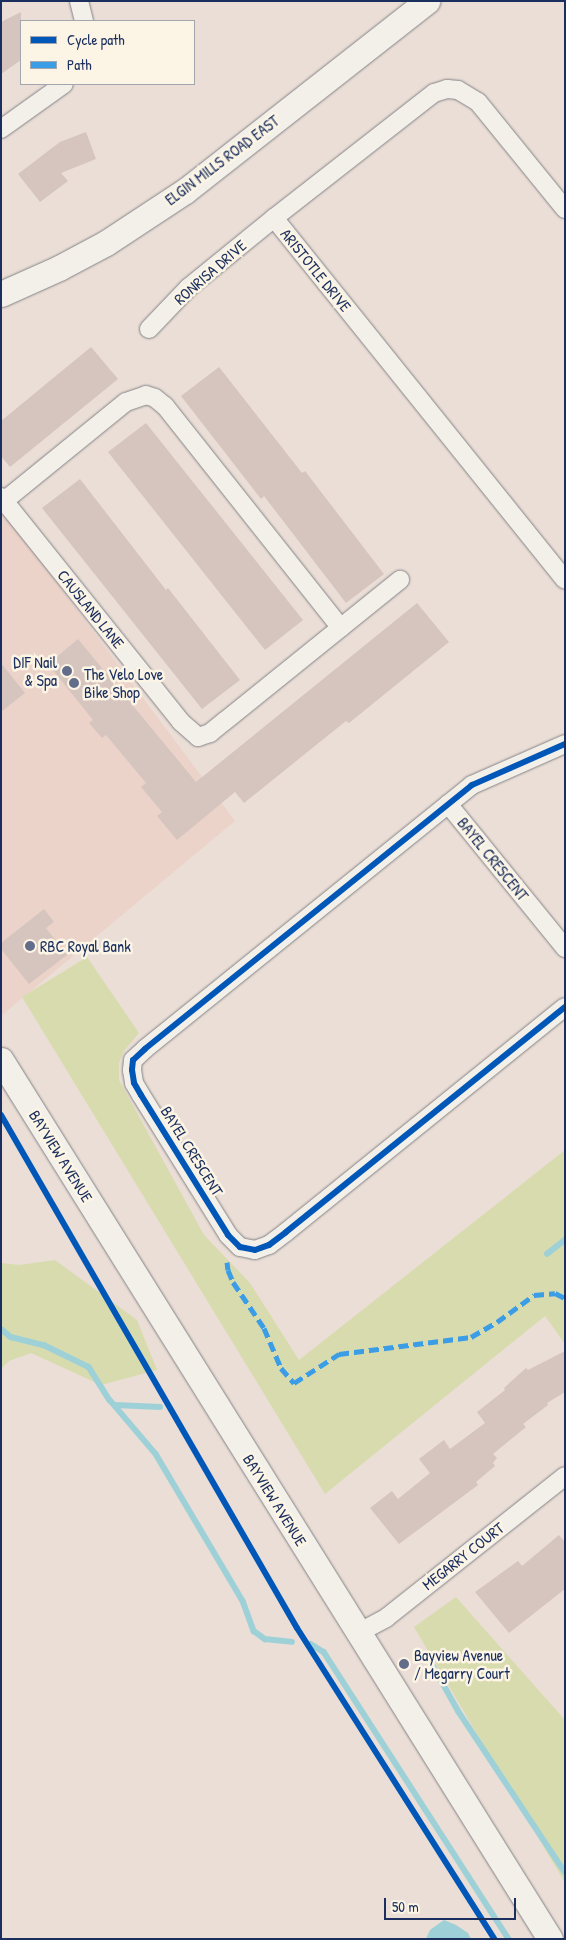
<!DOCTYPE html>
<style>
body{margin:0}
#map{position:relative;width:566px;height:1940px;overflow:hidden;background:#eaded6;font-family:"Patrick Hand",sans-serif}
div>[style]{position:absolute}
.built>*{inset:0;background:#ebd3c9}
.green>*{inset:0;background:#d8dbae}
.water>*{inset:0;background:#9dd1d7}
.stream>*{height:5.5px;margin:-2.75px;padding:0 2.75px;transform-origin:2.75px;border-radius:2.75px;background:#9dd1d7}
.building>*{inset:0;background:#d6c5bf}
.roads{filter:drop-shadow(0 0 1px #848388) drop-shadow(0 0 1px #848388)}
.minor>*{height:18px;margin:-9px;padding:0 9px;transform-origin:9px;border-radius:9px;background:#f3efe9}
.secondary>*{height:25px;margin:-12.5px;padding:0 12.5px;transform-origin:12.5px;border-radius:12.5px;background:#f3efe9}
.quiet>*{height:5px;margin-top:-2.5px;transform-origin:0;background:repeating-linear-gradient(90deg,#3b9de6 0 10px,transparent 0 15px)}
.cycleway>*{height:6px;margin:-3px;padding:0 3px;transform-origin:3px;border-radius:3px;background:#0057b8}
.dots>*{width:14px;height:14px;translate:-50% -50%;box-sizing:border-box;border:2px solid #fcf5e5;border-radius:50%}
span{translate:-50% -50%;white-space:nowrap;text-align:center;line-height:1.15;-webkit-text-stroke:5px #fcf5e5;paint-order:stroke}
.street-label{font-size:16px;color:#1b2f5e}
.poi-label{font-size:16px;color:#1b2f5e}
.right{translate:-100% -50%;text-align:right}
.left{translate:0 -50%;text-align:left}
.frame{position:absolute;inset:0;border:2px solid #1b2f5e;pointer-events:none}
.legend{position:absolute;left:20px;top:20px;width:175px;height:65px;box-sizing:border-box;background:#fcf5e5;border:1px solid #a2a6af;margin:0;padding:6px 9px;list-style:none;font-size:15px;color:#1b2f5e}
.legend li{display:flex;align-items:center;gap:10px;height:25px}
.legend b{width:25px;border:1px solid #a2a6af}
.scale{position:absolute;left:384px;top:1898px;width:132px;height:22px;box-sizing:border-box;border:2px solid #1b2f5e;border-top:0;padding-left:6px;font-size:15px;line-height:18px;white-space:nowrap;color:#1b2f5e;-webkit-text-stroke:4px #fcf5e5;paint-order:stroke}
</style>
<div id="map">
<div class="built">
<i style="clip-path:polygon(1px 508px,235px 821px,2px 1015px,1px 1014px)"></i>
</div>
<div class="green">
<i style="clip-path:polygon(87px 957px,139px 1033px,124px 1051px,119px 1063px,119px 1080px,204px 1235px,250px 1283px,299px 1360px,565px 1150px,565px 1344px,545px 1316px,325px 1494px,22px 997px)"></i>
<i style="clip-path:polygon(55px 1260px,137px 1320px,157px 1370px,101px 1385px,31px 1353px,9px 1361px,1px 1369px,1px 1263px,19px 1265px)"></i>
<i style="clip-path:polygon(456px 1597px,565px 1720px,565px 1883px,414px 1627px)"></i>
</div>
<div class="water">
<i style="clip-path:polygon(444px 1920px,456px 1925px,468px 1933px,471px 1939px,426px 1939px,430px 1930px)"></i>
</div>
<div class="stream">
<i style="left:547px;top:1254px;width:23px;rotate:-38deg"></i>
<i style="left:1px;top:1329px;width:13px;rotate:39deg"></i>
<i style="left:11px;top:1337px;width:34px;rotate:14deg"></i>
<i style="left:44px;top:1345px;width:50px;rotate:26.1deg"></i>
<i style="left:89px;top:1367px;width:39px;rotate:58deg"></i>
<i style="left:110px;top:1400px;width:71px;rotate:49.6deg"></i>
<i style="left:156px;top:1454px;width:171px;rotate:59.4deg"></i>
<i style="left:243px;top:1601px;width:32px;rotate:70deg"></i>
<i style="left:254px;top:1631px;width:14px;rotate:36deg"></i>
<i style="left:265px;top:1639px;width:27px;rotate:6deg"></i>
<i style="left:115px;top:1405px;width:45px;rotate:2.5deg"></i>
<i style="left:311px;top:1644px;width:15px;rotate:32deg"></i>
<i style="left:324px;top:1652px;width:341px;rotate:57.2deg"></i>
<i style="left:431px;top:1662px;width:57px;rotate:60.8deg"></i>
<i style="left:459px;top:1712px;width:192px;rotate:56.5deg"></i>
</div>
<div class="building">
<i style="clip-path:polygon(21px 12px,21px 60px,1px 74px,1px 22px)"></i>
<i style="clip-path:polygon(86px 132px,96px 159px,61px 173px,68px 181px,40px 202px,18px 174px,60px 142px)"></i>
<i style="clip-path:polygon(91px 347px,118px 379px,10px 467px,1px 456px,1px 421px)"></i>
<i style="clip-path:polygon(219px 367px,302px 473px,305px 471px,384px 574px,346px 603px,264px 496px,261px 499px,181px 396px)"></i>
<i style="clip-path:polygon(146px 423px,303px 620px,265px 650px,108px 452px)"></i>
<i style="clip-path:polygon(80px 479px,166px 590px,168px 588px,240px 680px,202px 709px,42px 508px)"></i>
<i style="clip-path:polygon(417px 603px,449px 642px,349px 723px,346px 721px,244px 803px,235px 792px,177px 840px,157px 816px,162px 812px,141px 787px,146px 783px,106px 735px,102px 738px,89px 723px,93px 720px,48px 664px,78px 639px,196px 782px)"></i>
<i style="clip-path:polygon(1px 663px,25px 693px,1px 712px)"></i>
<i style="clip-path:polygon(44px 909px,54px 922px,46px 928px,67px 955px,29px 984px,1px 949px,1px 943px)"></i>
<i style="clip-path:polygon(565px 1351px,565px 1392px,547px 1403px,548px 1405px,523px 1424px,526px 1427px,493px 1454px,497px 1458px,493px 1463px,495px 1466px,476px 1482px,478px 1485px,399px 1544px,370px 1508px,392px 1491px,398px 1499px,430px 1473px,419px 1459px,444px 1440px,450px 1449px,485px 1423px,477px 1412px,505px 1390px,504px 1388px,526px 1368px,528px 1370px)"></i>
<i style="clip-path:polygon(559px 1535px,565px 1542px,565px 1589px,509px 1633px,475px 1592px,518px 1561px,522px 1566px)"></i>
</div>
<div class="roads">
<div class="minor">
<i style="left:79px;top:1px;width:21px;rotate:76deg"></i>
<i style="left:1px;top:129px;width:77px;rotate:-35.5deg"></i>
<i style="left:274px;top:218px;width:464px;rotate:51.2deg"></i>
<i style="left:149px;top:329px;width:57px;rotate:-46.4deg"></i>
<i style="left:188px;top:288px;width:111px;rotate:-39.1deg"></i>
<i style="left:274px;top:218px;width:203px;rotate:-38deg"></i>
<i style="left:434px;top:93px;width:14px;rotate:-17deg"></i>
<i style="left:447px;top:89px;width:11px;rotate:5deg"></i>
<i style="left:458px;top:90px;width:23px;rotate:31deg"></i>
<i style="left:478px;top:102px;width:138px;rotate:50.9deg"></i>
<i style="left:1px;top:497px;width:288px;rotate:51.3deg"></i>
<i style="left:181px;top:722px;width:23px;rotate:41deg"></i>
<i style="left:198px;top:737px;width:13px;rotate:-18deg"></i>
<i style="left:210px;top:733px;width:19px;rotate:-39deg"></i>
<i style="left:225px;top:721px;width:225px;rotate:-38.9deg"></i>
<i style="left:4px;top:501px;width:157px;rotate:-39.1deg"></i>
<i style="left:126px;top:402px;width:21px;rotate:-19deg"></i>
<i style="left:146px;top:395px;width:9px;rotate:18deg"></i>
<i style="left:155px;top:398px;width:13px;rotate:39deg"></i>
<i style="left:165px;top:406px;width:283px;rotate:51.6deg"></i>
<i style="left:565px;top:744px;width:102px;rotate:156.2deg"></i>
<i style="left:472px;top:785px;width:420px;rotate:141.1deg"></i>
<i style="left:145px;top:1049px;width:16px;rotate:137deg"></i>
<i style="left:133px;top:1060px;width:10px;rotate:96deg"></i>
<i style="left:132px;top:1070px;width:13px;rotate:81deg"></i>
<i style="left:134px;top:1083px;width:14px;rotate:60deg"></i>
<i style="left:141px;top:1095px;width:165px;rotate:58.1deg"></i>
<i style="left:228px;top:1235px;width:17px;rotate:45deg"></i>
<i style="left:240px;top:1247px;width:15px;rotate:11deg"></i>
<i style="left:255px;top:1250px;width:15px;rotate:-20deg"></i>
<i style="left:269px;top:1245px;width:21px;rotate:-37deg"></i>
<i style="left:286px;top:1232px;width:358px;rotate:-38.9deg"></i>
<i style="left:448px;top:804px;width:186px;rotate:50.9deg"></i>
<i style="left:358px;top:1633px;width:32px;rotate:-28deg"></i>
<i style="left:386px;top:1618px;width:228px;rotate:-38.4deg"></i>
</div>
<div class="secondary">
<i style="left:1px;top:294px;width:64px;rotate:-24.1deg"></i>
<i style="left:59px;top:268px;width:53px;rotate:-28deg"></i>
<i style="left:106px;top:243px;width:95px;rotate:-33.4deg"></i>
<i style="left:185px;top:191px;width:308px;rotate:-38.1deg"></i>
<i style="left:1px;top:1060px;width:1036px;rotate:58.01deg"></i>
</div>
</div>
<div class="quiet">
<i style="left:227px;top:1262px;width:8px;rotate:83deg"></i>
<i style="left:228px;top:1270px;width:13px;rotate:67deg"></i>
<i style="left:233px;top:1282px;width:55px;rotate:56deg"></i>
<i style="left:264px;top:1328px;width:43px;rotate:67deg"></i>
<i style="left:281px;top:1368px;width:20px;rotate:49deg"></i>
<i style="left:294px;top:1383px;width:54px;rotate:-32.8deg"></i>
<i style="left:339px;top:1354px;width:133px;rotate:-7.3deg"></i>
<i style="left:471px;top:1337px;width:30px;rotate:-30deg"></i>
<i style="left:497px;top:1322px;width:46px;rotate:-36.1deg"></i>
<i style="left:534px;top:1295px;width:21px;rotate:-5deg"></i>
<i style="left:555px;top:1293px;width:11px;rotate:27deg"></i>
</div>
<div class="cycleway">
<i style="left:565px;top:744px;width:102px;rotate:156.2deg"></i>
<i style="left:472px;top:785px;width:420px;rotate:141.1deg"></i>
<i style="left:145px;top:1049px;width:16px;rotate:137deg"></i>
<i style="left:133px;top:1060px;width:10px;rotate:96deg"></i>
<i style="left:132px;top:1070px;width:13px;rotate:81deg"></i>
<i style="left:134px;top:1083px;width:14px;rotate:60deg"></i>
<i style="left:141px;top:1095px;width:165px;rotate:58.1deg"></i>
<i style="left:228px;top:1235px;width:17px;rotate:45deg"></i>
<i style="left:240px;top:1247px;width:15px;rotate:11deg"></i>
<i style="left:255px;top:1250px;width:15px;rotate:-20deg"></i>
<i style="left:269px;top:1245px;width:21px;rotate:-37deg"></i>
<i style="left:286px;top:1232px;width:358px;rotate:-38.9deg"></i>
<i style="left:1px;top:1115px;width:592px;rotate:60.02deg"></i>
<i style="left:297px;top:1628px;width:368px;rotate:57.6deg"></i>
</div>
<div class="dots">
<i style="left:67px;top:671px;background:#636c88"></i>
<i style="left:74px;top:683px;background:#636c88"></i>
<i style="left:30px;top:946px;background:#636c88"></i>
<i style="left:404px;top:1664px;background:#636c88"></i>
</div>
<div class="street-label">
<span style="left:222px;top:160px;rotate:-37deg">ELGIN MILLS ROAD EAST</span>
<span style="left:316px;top:270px;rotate:51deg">ARISTOTLE DRIVE</span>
<span style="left:210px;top:272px;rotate:-41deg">RONRISA DRIVE</span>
<span style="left:91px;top:609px;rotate:51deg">CAUSLAND LANE</span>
<span style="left:493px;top:859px;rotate:51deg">BAYEL CRESCENT</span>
<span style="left:192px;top:1151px;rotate:58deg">BAYEL CRESCENT</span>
<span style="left:61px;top:1156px;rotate:58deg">BAYVIEW AVENUE</span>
<span style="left:275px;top:1500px;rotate:58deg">BAYVIEW AVENUE</span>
<span style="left:463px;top:1556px;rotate:-38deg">MEGARRY COURT</span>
</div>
<div class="poi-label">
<span class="right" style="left:57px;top:671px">DIF Nail<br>&amp; Spa</span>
<span class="left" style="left:84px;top:683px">The Velo Love<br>Bike Shop</span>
<span class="left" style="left:40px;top:946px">RBC Royal Bank</span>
<span class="left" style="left:414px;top:1664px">Bayview Avenue<br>/ Megarry Court</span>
</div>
<div class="frame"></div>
<ul class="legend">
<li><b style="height:6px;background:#0057b8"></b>Cycle path</li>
<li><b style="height:6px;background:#3b9de6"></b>Path</li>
</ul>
<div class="scale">50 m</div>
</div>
